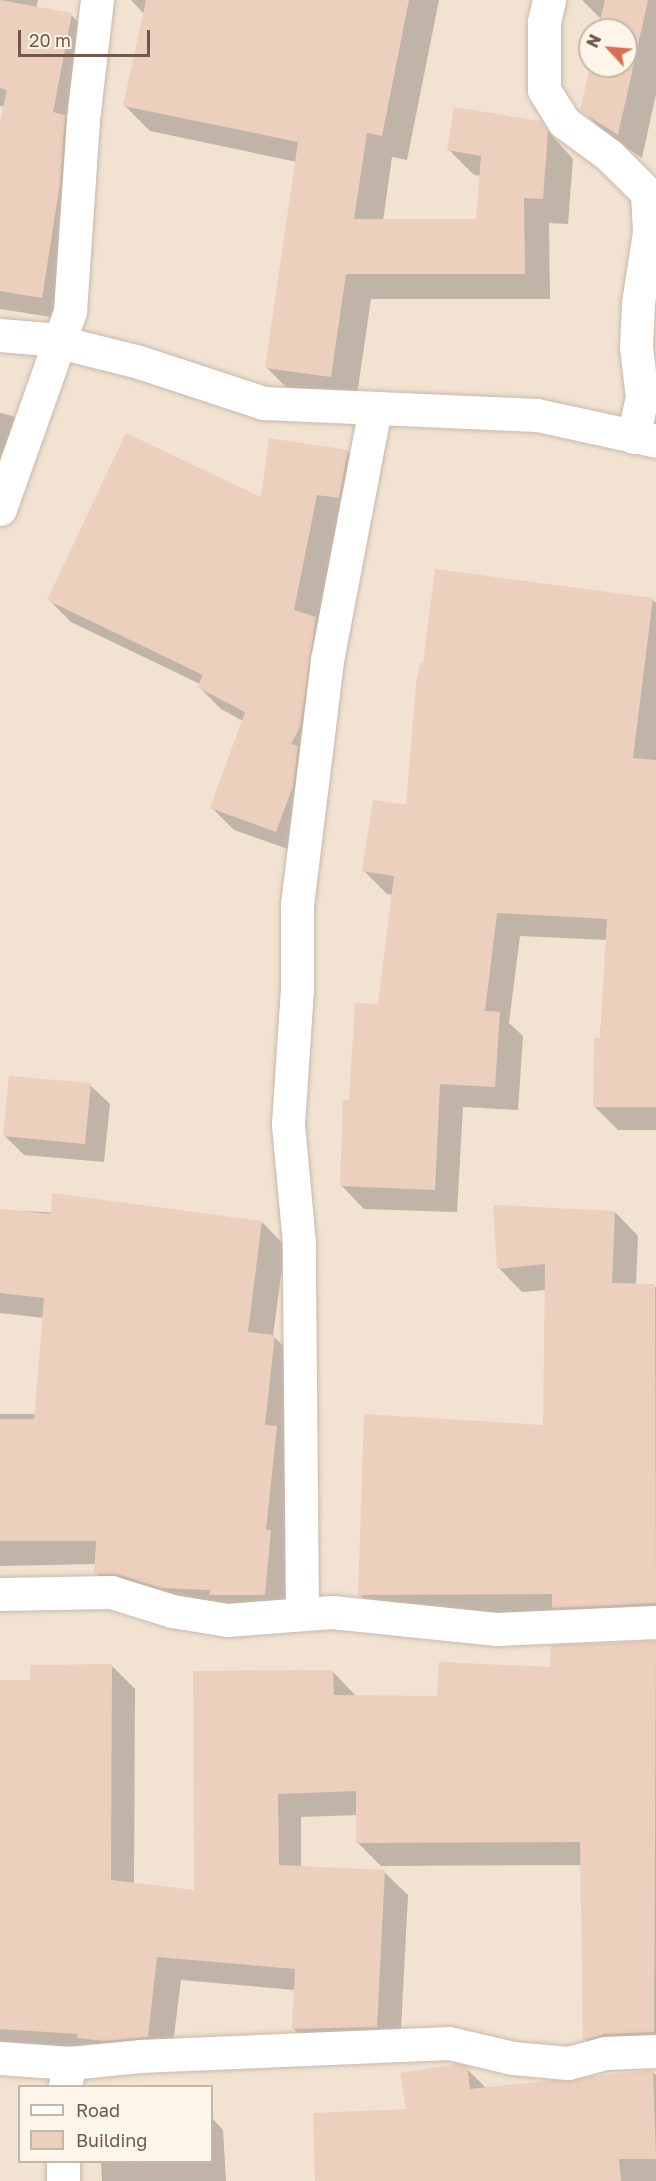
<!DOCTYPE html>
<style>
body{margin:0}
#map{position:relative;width:656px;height:2181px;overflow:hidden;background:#faf1e3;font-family:"Golos Text",sans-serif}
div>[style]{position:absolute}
.residential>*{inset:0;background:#f1e2d2}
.shadow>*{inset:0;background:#0003}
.building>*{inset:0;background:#edcfbd}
.roads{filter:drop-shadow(0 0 2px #cab8ab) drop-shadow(0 0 2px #cab8ab)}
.minor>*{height:33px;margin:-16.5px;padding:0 16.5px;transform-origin:16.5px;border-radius:16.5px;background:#fff}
span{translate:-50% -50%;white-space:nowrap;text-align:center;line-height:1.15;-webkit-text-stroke:4.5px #fdf5e9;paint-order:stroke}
.legend{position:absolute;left:18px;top:2085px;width:195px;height:78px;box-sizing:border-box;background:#fdf5e9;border:2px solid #c5b6aa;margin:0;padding:8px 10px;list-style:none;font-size:18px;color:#70584b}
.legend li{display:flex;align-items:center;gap:12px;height:30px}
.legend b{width:30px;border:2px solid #c5b6aa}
.north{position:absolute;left:578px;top:18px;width:60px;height:60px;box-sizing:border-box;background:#fdf5e9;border:2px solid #c5b6aa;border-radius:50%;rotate:296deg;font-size:16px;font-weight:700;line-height:24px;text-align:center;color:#70584b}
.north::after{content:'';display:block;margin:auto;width:21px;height:27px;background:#da6e52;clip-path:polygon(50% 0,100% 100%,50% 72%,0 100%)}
.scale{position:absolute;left:18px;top:30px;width:132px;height:27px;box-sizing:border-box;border:3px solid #70584b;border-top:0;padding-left:8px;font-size:18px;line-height:21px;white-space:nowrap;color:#70584b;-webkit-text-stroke:4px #fdf5e9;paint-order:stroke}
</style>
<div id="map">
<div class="residential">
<i style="clip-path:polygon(evenodd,0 0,656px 0,656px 2181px,0 2181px,0 0,590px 30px,626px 30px,626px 66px,590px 66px,590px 30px,0 0,20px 2086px,212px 2086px,212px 2162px,20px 2162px,20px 2086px)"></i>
</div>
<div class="shadow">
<i style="clip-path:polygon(0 0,38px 0,36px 8px,71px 15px,94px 37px,64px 319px,0 309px,0 128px,5px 107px,0 106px)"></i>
<i style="clip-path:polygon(131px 0,439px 0,407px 160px,392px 157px,383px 221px,477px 221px,481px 176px,474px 175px,448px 149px,541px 123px,573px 159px,568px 224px,549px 223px,550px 299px,371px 299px,356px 402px,292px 393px,266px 367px,297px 162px,150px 131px,125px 106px,144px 14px)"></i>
<i style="clip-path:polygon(582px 0,656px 0,656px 94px,642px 158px,606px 134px,582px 110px,592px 66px,626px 66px,626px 30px,600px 30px,602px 20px)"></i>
<i style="clip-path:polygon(0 413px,13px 416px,32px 436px,0 471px)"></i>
<i style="clip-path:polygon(347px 451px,370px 474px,299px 853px,234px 830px,212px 808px,243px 721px,221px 709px,199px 687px,200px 684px,71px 622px,49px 600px,263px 499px)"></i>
<i style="clip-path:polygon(653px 600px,656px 603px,656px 1130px,618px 1130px,595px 1107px,607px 940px,520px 936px,509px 1023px,523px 1036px,518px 1110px,463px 1107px,457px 1212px,364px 1209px,341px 1185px,350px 1102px,380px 1006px,393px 895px,387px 894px,364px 871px,408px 806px)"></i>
<i style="clip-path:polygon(90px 1085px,110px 1104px,104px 1162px,24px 1155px,5px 1136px)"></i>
<i style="clip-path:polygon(0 1210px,262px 1222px,285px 1246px,273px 1336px,298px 1360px,289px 1618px,120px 1597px,96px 1573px,96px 1564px,0 1566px,0 1414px,36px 1414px,44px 1318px,0 1313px)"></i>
<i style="clip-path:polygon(615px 1212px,638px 1236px,636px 1285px,656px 1287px,656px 1627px,383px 1618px,359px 1594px,544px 1426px,546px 1290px,522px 1292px,499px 1268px)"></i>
<i style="clip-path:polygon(656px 1642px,656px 2056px,608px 2062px,585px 2039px,582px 1865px,381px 1866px,357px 1842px,357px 1815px,301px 1817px,301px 1867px,384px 1872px,408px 1895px,400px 2050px,317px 2052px,293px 2028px,295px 1990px,181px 1980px,171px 2060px,0 2050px,0 1681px,32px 1681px,112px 1666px,135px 1689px,134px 1884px,195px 1892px,333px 1672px,356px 1696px,439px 1698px,551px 1669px,552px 1647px)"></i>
<i style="clip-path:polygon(466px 2068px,487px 2089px,652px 2071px,656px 2075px,656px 2181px,317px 2181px)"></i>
<i style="clip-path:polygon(212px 2118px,223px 2130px,226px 2181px,102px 2181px,101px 2162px,212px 2162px)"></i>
</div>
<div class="building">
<i style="clip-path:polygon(0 0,72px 13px,53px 112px,65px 115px,60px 184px,42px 298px,0 291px,0 121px,7px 90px,0 88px)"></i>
<i style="clip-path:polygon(146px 0,409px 0,382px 136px,367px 133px,354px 219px,476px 219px,481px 156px,447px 150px,454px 107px,541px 121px,548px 132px,543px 199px,524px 198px,525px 274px,346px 274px,331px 377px,265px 368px,298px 142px,123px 106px)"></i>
<i style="clip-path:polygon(605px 0,648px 0,618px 135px,580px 111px,590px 66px,626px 66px,626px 30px,598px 30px)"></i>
<i style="clip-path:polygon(126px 433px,261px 497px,269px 438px,348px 450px,339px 498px,317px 495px,294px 610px,316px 617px,300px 727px,291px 744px,298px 746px,293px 786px,276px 832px,210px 808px,245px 712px,197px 687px,203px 675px,47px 600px)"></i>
<i style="clip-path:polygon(435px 569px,653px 598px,633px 758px,656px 760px,656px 1107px,593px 1107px,594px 1038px,600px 1038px,607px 919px,497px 913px,485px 1011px,500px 1012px,495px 1087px,440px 1084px,435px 1190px,340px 1186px,343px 1100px,349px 1100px,355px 1003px,378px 1004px,394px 876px,362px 871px,373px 800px,406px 805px,416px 685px,420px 663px,423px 663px)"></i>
<i style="clip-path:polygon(9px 1076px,91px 1083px,85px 1144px,3px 1136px)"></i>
<i style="clip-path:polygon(52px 1193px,262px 1221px,248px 1332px,275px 1335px,265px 1425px,277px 1426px,266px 1530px,271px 1530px,265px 1595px,209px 1595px,210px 1590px,161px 1588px,117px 1574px,94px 1574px,96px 1541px,0 1541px,0 1419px,34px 1419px,44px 1298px,0 1293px,0 1209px,51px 1214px)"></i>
<i style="clip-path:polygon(493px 1205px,615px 1211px,612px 1283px,655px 1284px,656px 1603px,552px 1608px,552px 1594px,358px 1595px,364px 1414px,543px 1425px,545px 1264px,497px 1269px)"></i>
<i style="clip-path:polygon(656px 1641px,654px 2032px,605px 2034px,583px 2040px,580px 1842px,356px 1843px,356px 1791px,278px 1794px,279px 1865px,385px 1870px,377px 2027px,292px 2029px,295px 1969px,157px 1957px,148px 2037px,104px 2041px,77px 2038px,78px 2034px,0 2029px,0 1680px,30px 1680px,30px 1665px,112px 1664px,111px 1880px,194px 1890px,193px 1671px,333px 1670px,334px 1695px,437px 1696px,439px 1662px,550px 1667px,551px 1645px)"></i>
<i style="clip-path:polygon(457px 2064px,467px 2066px,470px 2089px,653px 2070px,656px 2159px,619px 2159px,621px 2181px,315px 2181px,313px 2113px,406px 2109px,400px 2073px)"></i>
</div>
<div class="roads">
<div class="minor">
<i style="left:549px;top:0;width:23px;rotate:103deg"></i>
<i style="left:544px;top:22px;width:68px;rotate:90deg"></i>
<i style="left:544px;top:90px;width:38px;rotate:58deg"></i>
<i style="left:564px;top:122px;width:56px;rotate:36.3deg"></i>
<i style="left:609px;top:155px;width:54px;rotate:45deg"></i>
<i style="left:647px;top:193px;width:39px;rotate:87deg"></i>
<i style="left:649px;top:232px;width:72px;rotate:98.8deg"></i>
<i style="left:638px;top:303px;width:44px;rotate:92.6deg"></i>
<i style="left:636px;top:347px;width:50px;rotate:83.2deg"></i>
<i style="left:642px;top:397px;width:41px;rotate:102.7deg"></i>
<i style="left:0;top:335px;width:47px;rotate:4.9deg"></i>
<i style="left:47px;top:339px;width:95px;rotate:14deg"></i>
<i style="left:139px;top:362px;width:132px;rotate:18.2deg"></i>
<i style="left:264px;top:403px;width:273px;rotate:2.5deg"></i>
<i style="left:537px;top:415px;width:122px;rotate:12.3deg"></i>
<i style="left:0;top:509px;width:210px;rotate:-70.5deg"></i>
<i style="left:70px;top:311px;width:192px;rotate:-86.1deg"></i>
<i style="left:83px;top:119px;width:120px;rotate:-83.3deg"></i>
<i style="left:0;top:1594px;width:111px;rotate:-1deg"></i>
<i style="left:111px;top:1592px;width:64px;rotate:17.3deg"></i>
<i style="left:172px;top:1611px;width:56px;rotate:9.3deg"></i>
<i style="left:227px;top:1620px;width:105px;rotate:-4.4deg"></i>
<i style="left:332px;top:1612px;width:166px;rotate:5.9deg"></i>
<i style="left:497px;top:1629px;width:159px;rotate:-2.5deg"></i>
<i style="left:302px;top:1614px;width:371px;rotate:-90.5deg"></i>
<i style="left:299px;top:1243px;width:120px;rotate:-95.3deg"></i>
<i style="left:288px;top:1124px;width:134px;rotate:-86.2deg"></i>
<i style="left:297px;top:990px;width:85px;rotate:-90deg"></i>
<i style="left:297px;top:905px;width:247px;rotate:-83deg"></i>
<i style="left:327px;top:660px;width:256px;rotate:-79.2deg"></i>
<i style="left:0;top:2058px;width:70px;rotate:4.1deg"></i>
<i style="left:65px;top:2086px;width:24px;rotate:-78deg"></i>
<i style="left:70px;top:2063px;width:70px;rotate:-5.7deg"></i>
<i style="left:140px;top:2056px;width:309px;rotate:-2.4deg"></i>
<i style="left:449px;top:2043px;width:66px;rotate:13.2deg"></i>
<i style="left:513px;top:2058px;width:55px;rotate:5.2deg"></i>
<i style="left:568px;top:2063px;width:39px;rotate:-15deg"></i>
<i style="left:606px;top:2053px;width:50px;rotate:-2.3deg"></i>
<i style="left:63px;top:2181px;width:19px;rotate:-90deg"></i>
</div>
</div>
<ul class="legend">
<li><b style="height:8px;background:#fff"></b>Road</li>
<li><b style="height:16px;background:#edcfbd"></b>Building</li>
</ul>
<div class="north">N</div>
<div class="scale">20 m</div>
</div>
